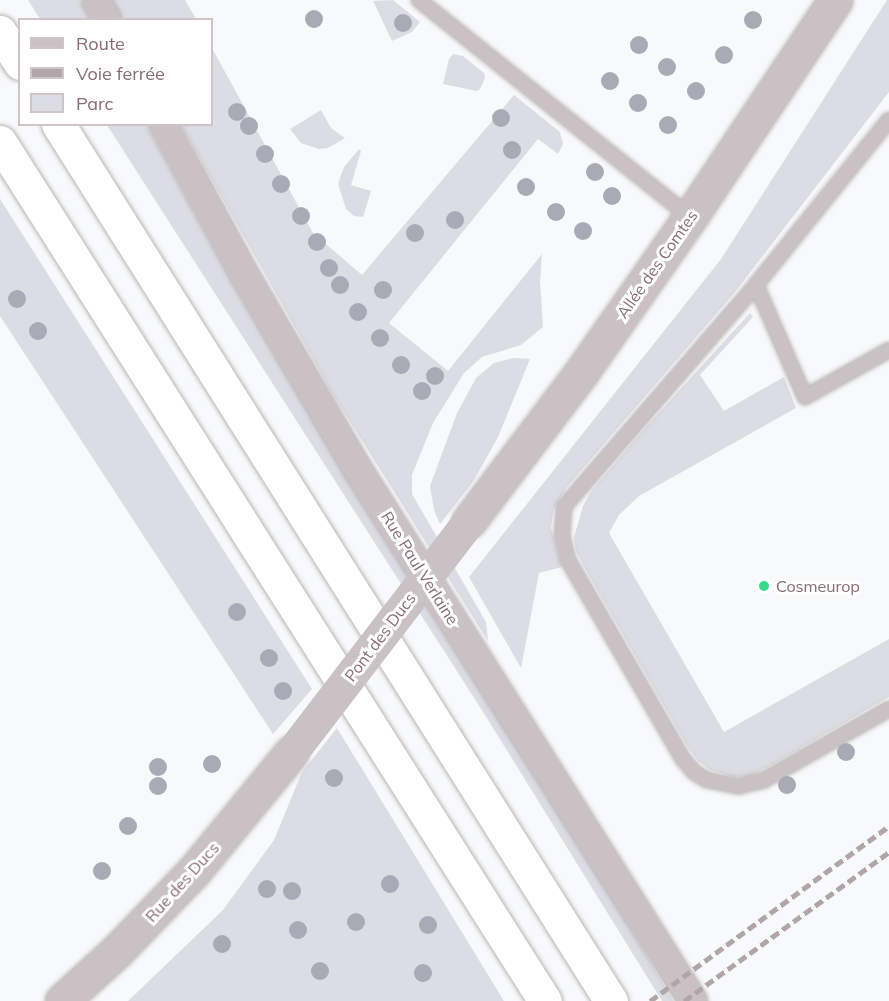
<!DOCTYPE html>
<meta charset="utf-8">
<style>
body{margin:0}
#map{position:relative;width:889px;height:1001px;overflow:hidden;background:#f8f9fa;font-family:Mulish,sans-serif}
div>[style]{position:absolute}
.green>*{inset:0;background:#dcdde4}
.roads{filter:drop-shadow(0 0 2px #bcb5b7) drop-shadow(0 0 2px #bcb5b7)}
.service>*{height:14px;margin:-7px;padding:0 7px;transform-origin:7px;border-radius:7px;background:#c9c1c4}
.minor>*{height:28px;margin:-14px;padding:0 14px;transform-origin:14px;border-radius:14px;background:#c9c1c4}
.tertiary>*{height:33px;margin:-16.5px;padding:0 16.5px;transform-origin:16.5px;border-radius:16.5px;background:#c9c1c4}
.trunk>*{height:33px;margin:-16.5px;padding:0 16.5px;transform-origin:16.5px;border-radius:16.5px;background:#fff}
.rail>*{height:4.5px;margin-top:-2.25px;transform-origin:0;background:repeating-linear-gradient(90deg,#b0a5a8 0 9px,transparent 0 13.5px)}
.tertiary-bridge>*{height:33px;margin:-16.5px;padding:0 16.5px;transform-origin:16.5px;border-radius:16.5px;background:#c9c1c4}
.trees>*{width:18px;height:18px;margin:-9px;border-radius:50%;background:#aaaab6}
.dots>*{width:16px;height:16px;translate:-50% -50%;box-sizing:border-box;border:3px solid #fff;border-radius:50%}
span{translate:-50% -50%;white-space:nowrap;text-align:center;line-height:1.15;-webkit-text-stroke:6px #fff;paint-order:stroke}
.street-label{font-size:16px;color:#876b73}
.poi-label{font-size:16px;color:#876b73}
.left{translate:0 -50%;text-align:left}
.legend{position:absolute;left:18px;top:18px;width:195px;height:108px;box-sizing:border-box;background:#fff;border:2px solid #cfc4c7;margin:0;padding:8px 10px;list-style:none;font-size:18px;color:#876b73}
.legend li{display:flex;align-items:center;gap:12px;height:30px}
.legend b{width:30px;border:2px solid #cfc4c7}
</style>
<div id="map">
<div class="green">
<i style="clip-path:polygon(28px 0,79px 0,90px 19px,40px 19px)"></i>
<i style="clip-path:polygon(110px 0,185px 0,196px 19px,121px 19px)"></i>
<i style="clip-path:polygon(393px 0,420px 22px,412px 32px,392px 41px,373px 1px)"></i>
<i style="clip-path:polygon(887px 0,889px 0,889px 92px,735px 292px,567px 487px,554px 508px,551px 528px,562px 567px,539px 573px,521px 668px,469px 577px,721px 259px)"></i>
<i style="clip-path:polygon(212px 48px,313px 233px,362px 275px,514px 95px,560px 132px,563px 144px,558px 154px,538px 139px,389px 323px,448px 371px,542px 254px,540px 281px,543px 327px,521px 345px,482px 357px,464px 373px,433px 423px,412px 475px,412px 494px,486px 622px,488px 641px,332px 393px,181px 125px,212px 124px)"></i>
<i style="clip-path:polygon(453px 54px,463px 56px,484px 73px,485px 78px,480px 89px,477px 91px,443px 84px,449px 59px)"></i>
<i style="clip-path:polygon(321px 110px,331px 128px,345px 138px,328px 148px,319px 149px,301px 143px,290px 129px)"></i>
<i style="clip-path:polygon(107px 125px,146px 125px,241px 298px,357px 494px,611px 896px,673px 1001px,662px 1001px,485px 715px)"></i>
<i style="clip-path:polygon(359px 149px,361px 151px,351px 185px,371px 191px,363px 217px,354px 216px,346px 209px,338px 184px,344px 167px)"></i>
<i style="clip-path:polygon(0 199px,312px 689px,273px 734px,0 316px)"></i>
<i style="clip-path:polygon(750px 313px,753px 317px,700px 375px,724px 411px,784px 377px,796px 408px,639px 496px,619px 515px,609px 533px,724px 732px,889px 639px,889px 697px,768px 767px,750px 776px,734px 777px,710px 770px,698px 761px,687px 746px,584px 567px,576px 551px,574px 537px,583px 506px,592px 490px,645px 428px)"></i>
<i style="clip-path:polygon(513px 358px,530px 359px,498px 437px,473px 482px,440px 524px,434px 510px,430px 486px,457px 413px,476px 378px,494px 363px)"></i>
<i style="clip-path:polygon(337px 728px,504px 1001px,128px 1001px,223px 910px,274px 840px,302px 772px)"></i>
</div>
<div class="roads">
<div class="service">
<i style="left:419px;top:0;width:347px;rotate:38.7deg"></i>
<i style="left:889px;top:120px;width:212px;rotate:128.9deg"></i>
<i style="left:756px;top:285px;width:122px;rotate:66.4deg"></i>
<i style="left:805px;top:397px;width:96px;rotate:-29.2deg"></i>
<i style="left:756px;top:285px;width:294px;rotate:130.9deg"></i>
<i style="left:564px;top:507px;width:29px;rotate:94deg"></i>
<i style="left:562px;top:536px;width:25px;rotate:76deg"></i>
<i style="left:568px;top:560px;width:230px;rotate:60deg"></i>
<i style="left:683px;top:759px;width:17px;rotate:50deg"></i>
<i style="left:694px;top:772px;width:15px;rotate:32deg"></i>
<i style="left:707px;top:780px;width:33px;rotate:11deg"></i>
<i style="left:739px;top:786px;width:26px;rotate:-13deg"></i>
<i style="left:764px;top:780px;width:144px;rotate:-29.6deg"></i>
</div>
<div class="minor">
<i style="left:96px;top:0;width:23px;rotate:61deg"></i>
<i style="left:163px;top:124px;width:170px;rotate:61.6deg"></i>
<i style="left:244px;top:274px;width:227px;rotate:59.8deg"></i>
<i style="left:358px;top:470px;width:628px;rotate:57.75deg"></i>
</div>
<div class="tertiary">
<i style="left:469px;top:521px;width:189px;rotate:-52.9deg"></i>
<i style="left:583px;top:370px;width:187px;rotate:-55deg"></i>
<i style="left:690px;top:217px;width:261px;rotate:-56.2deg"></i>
<i style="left:62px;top:1001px;width:74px;rotate:-42.3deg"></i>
<i style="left:117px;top:951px;width:111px;rotate:-46.1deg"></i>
<i style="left:194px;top:871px;width:153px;rotate:-50.6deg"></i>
</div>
<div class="trunk">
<i style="left:0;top:32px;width:37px;rotate:57deg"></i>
<i style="left:58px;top:124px;width:1037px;rotate:57.77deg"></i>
<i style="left:0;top:142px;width:1017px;rotate:57.61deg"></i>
</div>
</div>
<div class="rail">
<i style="left:650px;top:1001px;width:296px;rotate:-36.2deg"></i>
<i style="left:684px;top:1001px;width:253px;rotate:-36deg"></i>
</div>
<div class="tertiary-bridge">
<i style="left:291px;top:753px;width:292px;rotate:-52.5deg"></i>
</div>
<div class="trees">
<i style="left:314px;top:19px"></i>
<i style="left:753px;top:20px"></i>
<i style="left:403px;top:23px"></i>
<i style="left:639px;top:45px"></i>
<i style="left:724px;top:55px"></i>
<i style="left:667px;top:67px"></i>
<i style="left:610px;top:81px"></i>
<i style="left:696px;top:91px"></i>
<i style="left:638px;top:103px"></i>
<i style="left:237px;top:112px"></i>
<i style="left:501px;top:118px"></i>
<i style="left:668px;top:125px"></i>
<i style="left:249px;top:126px"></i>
<i style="left:512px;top:150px"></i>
<i style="left:265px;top:154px"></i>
<i style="left:595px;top:172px"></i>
<i style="left:281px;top:184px"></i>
<i style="left:526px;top:187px"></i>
<i style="left:612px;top:196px"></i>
<i style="left:556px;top:212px"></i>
<i style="left:301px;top:216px"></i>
<i style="left:455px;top:220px"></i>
<i style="left:583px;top:231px"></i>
<i style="left:415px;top:233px"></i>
<i style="left:317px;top:242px"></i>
<i style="left:329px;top:268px"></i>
<i style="left:340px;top:285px"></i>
<i style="left:383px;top:290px"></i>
<i style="left:17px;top:299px"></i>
<i style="left:358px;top:312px"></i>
<i style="left:38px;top:331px"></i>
<i style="left:380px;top:338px"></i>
<i style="left:401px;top:365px"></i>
<i style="left:435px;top:376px"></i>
<i style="left:422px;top:391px"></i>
<i style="left:237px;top:612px"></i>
<i style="left:269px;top:658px"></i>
<i style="left:283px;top:691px"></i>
<i style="left:846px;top:752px"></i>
<i style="left:212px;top:764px"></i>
<i style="left:158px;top:767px"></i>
<i style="left:334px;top:778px"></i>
<i style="left:787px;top:785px"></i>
<i style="left:158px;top:786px"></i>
<i style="left:128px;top:826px"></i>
<i style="left:102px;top:871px"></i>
<i style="left:390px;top:884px"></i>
<i style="left:267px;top:889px"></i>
<i style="left:292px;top:891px"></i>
<i style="left:356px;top:922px"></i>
<i style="left:428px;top:925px"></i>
<i style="left:298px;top:930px"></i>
<i style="left:222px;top:944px"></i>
<i style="left:320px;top:971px"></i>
<i style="left:423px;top:973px"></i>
</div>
<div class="dots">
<i style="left:764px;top:586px;background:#39d98a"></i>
</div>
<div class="street-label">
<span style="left:657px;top:264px;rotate:-55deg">Allée des Comtes</span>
<span style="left:420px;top:568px;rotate:58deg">Rue Paul Verlaine</span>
<span style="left:380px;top:637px;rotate:-53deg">Pont des Ducs</span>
<span style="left:182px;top:882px;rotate:-48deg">Rue des Ducs</span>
</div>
<div class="poi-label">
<span class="left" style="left:776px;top:586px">Cosmeurop</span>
</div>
<ul class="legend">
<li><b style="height:8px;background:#c9c1c4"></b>Route</li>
<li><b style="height:8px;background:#b0a5a8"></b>Voie ferrée</li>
<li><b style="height:16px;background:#dcdde4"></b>Parc</li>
</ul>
</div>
